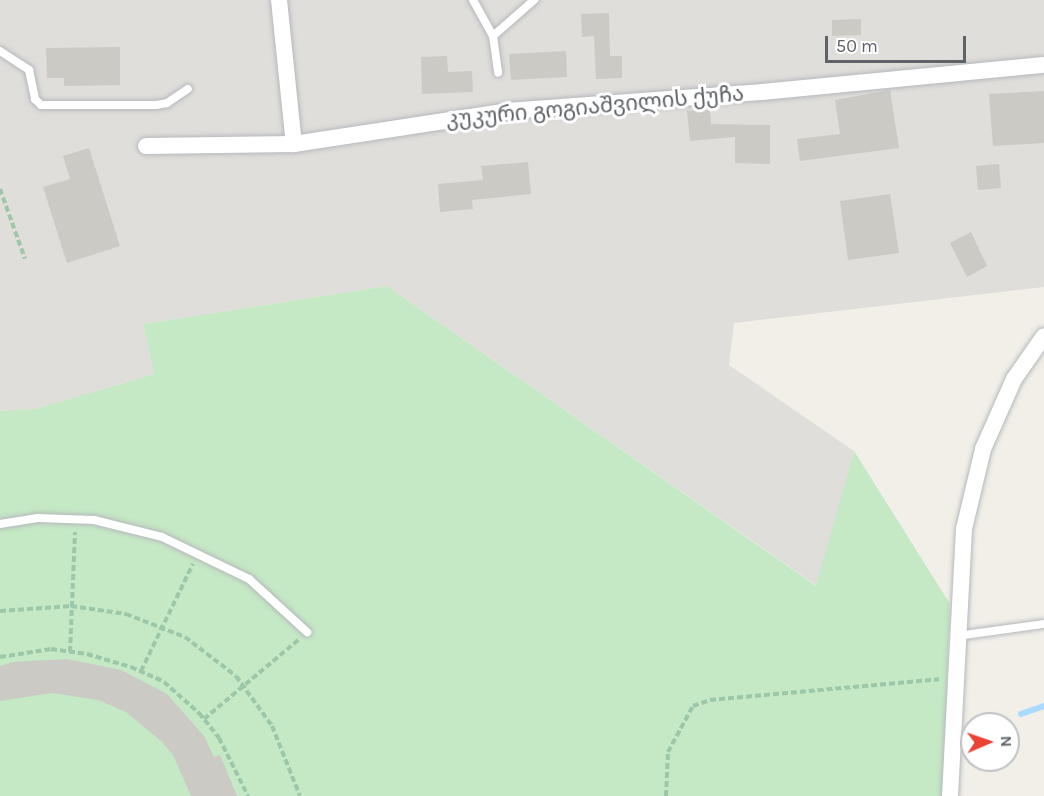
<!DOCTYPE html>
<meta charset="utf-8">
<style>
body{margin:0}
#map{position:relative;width:1044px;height:796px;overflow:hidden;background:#f1efe8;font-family:Karla,"Noto Sans Georgian",sans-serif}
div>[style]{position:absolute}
.industrial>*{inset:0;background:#e0deda}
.green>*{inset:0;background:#c5e8c5}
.stream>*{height:6px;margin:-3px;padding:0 3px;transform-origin:3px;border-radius:3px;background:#aadaff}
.building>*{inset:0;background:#cccac5}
.path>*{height:4px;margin-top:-2px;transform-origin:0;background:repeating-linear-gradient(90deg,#9cc7a9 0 6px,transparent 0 9px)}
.roads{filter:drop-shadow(0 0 2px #b5b8bc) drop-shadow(0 0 2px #b5b8bc)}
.lane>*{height:8px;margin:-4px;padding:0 4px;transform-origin:4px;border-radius:4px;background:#fff}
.street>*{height:16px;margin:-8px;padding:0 8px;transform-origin:8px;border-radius:8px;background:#fff}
span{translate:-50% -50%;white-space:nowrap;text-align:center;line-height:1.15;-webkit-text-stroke:6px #fff;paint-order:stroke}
.street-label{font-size:22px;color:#5f6368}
.north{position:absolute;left:960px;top:712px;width:60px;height:60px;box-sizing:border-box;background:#fff;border:2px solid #bfc1c3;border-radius:50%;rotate:88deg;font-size:16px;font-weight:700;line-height:24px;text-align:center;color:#5f6368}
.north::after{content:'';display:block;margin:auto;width:21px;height:27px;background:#ea4335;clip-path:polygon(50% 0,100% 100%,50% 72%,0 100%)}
.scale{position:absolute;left:825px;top:36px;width:141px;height:27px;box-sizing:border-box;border:3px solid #5f6368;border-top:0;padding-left:8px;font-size:18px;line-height:21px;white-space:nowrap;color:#5f6368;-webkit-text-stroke:4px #fff;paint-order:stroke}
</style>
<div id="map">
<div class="industrial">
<i style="clip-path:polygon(0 0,1044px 0,1044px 287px,734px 323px,729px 365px,854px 451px,817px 586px,387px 286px,143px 324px,154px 374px,35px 409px,0 411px)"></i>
</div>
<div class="green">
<i style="clip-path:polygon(387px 286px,816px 586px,854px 451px,950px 604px,943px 796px,0 796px,0 411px,35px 409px,154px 374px,143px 324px)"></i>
</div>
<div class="stream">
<i style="left:1021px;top:714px;width:24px;rotate:-19deg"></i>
</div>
<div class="building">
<i style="clip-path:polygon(609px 13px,610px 56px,622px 56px,622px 78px,596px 79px,594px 36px,582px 37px,581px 14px)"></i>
<i style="clip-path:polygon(861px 19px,861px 35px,832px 36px,832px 20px)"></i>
<i style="clip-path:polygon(120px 47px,120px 85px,64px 86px,64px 78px,47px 78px,46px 48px)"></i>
<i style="clip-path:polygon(566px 51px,567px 77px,511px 80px,509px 54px)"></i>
<i style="clip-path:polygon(447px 56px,448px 72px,472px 71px,473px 92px,422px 94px,421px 57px)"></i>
<i style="clip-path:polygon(890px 90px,899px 148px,800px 161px,797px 139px,840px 134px,835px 100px)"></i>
<i style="clip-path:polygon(1044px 91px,1044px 143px,993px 146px,989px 94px)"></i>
<i style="clip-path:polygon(710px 109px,711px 124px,770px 125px,770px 164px,735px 163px,735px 137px,690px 141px,687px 111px)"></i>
<i style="clip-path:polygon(89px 148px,120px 246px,67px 263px,43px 187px,70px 179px,63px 156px)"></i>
<i style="clip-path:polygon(528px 162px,531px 194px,472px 200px,473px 209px,440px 212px,438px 184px,483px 180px,481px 166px)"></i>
<i style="clip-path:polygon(999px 164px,1001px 188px,978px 190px,976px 166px)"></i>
<i style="clip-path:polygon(890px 194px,899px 253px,848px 260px,840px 201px)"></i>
<i style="clip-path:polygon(971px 232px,987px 266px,967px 277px,950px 243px)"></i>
<i style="clip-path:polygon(67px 659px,121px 670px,167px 694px,204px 736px,214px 757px,220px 755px,237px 796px,191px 796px,173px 755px,161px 741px,126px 712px,98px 700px,52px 693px,0 701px,0 666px,13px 662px)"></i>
</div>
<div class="path">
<i style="left:0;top:189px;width:74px;rotate:70.3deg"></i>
<i style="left:0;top:611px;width:71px;rotate:-4deg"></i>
<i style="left:71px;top:606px;width:56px;rotate:8.3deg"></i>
<i style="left:126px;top:614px;width:63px;rotate:21.3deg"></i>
<i style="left:185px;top:637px;width:64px;rotate:37.4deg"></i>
<i style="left:236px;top:676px;width:62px;rotate:54.2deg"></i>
<i style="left:272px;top:726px;width:75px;rotate:68.2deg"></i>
<i style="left:70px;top:652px;width:120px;rotate:-87.6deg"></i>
<i style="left:0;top:657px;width:52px;rotate:-8.9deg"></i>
<i style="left:51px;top:649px;width:36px;rotate:8deg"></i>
<i style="left:87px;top:654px;width:46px;rotate:16.5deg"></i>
<i style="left:131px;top:667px;width:36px;rotate:24deg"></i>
<i style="left:164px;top:682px;width:47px;rotate:41.5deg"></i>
<i style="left:199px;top:713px;width:32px;rotate:51deg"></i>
<i style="left:219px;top:738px;width:65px;rotate:63.4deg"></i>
<i style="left:141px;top:671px;width:119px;rotate:-64.1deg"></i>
<i style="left:204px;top:719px;width:123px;rotate:-40deg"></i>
<i style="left:666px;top:796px;width:44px;rotate:-87.4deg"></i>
<i style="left:668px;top:752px;width:52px;rotate:-61.5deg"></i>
<i style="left:693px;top:706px;width:18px;rotate:-19deg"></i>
<i style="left:710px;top:700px;width:230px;rotate:-5.2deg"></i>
</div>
<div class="roads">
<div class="lane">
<i style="left:473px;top:0;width:41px;rotate:60.9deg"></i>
<i style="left:493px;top:36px;width:37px;rotate:82deg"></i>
<i style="left:493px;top:36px;width:55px;rotate:-41.3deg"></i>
<i style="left:0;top:51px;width:35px;rotate:33deg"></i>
<i style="left:29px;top:70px;width:30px;rotate:78deg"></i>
<i style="left:35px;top:99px;width:8px;rotate:45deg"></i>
<i style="left:41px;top:105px;width:115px"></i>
<i style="left:156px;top:105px;width:11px;rotate:-10deg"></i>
<i style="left:167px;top:103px;width:25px;rotate:-34deg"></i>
<i style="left:0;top:524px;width:38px;rotate:-9deg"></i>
<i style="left:38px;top:518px;width:56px;rotate:2deg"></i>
<i style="left:94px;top:520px;width:70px;rotate:14deg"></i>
<i style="left:162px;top:537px;width:97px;rotate:25.8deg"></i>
<i style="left:249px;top:579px;width:79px;rotate:42.4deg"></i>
<i style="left:957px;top:636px;width:88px;rotate:-7.9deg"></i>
</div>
<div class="street">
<i style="left:279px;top:0;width:145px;rotate:84.1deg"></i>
<i style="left:146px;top:146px;width:148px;rotate:-0.8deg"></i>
<i style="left:294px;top:144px;width:218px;rotate:-8.7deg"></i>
<i style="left:509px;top:111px;width:254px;rotate:-4.3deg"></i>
<i style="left:762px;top:92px;width:283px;rotate:-5.5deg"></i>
<i style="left:950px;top:796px;width:267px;rotate:-87deg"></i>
<i style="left:964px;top:529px;width:82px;rotate:-76.6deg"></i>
<i style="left:983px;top:449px;width:77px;rotate:-66.1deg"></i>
<i style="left:1014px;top:379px;width:52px;rotate:-55.1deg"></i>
</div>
</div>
<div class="street-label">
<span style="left:595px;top:107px;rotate:-5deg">კუკური გოგიაშვილის ქუჩა</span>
</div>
<div class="north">N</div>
<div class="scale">50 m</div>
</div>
